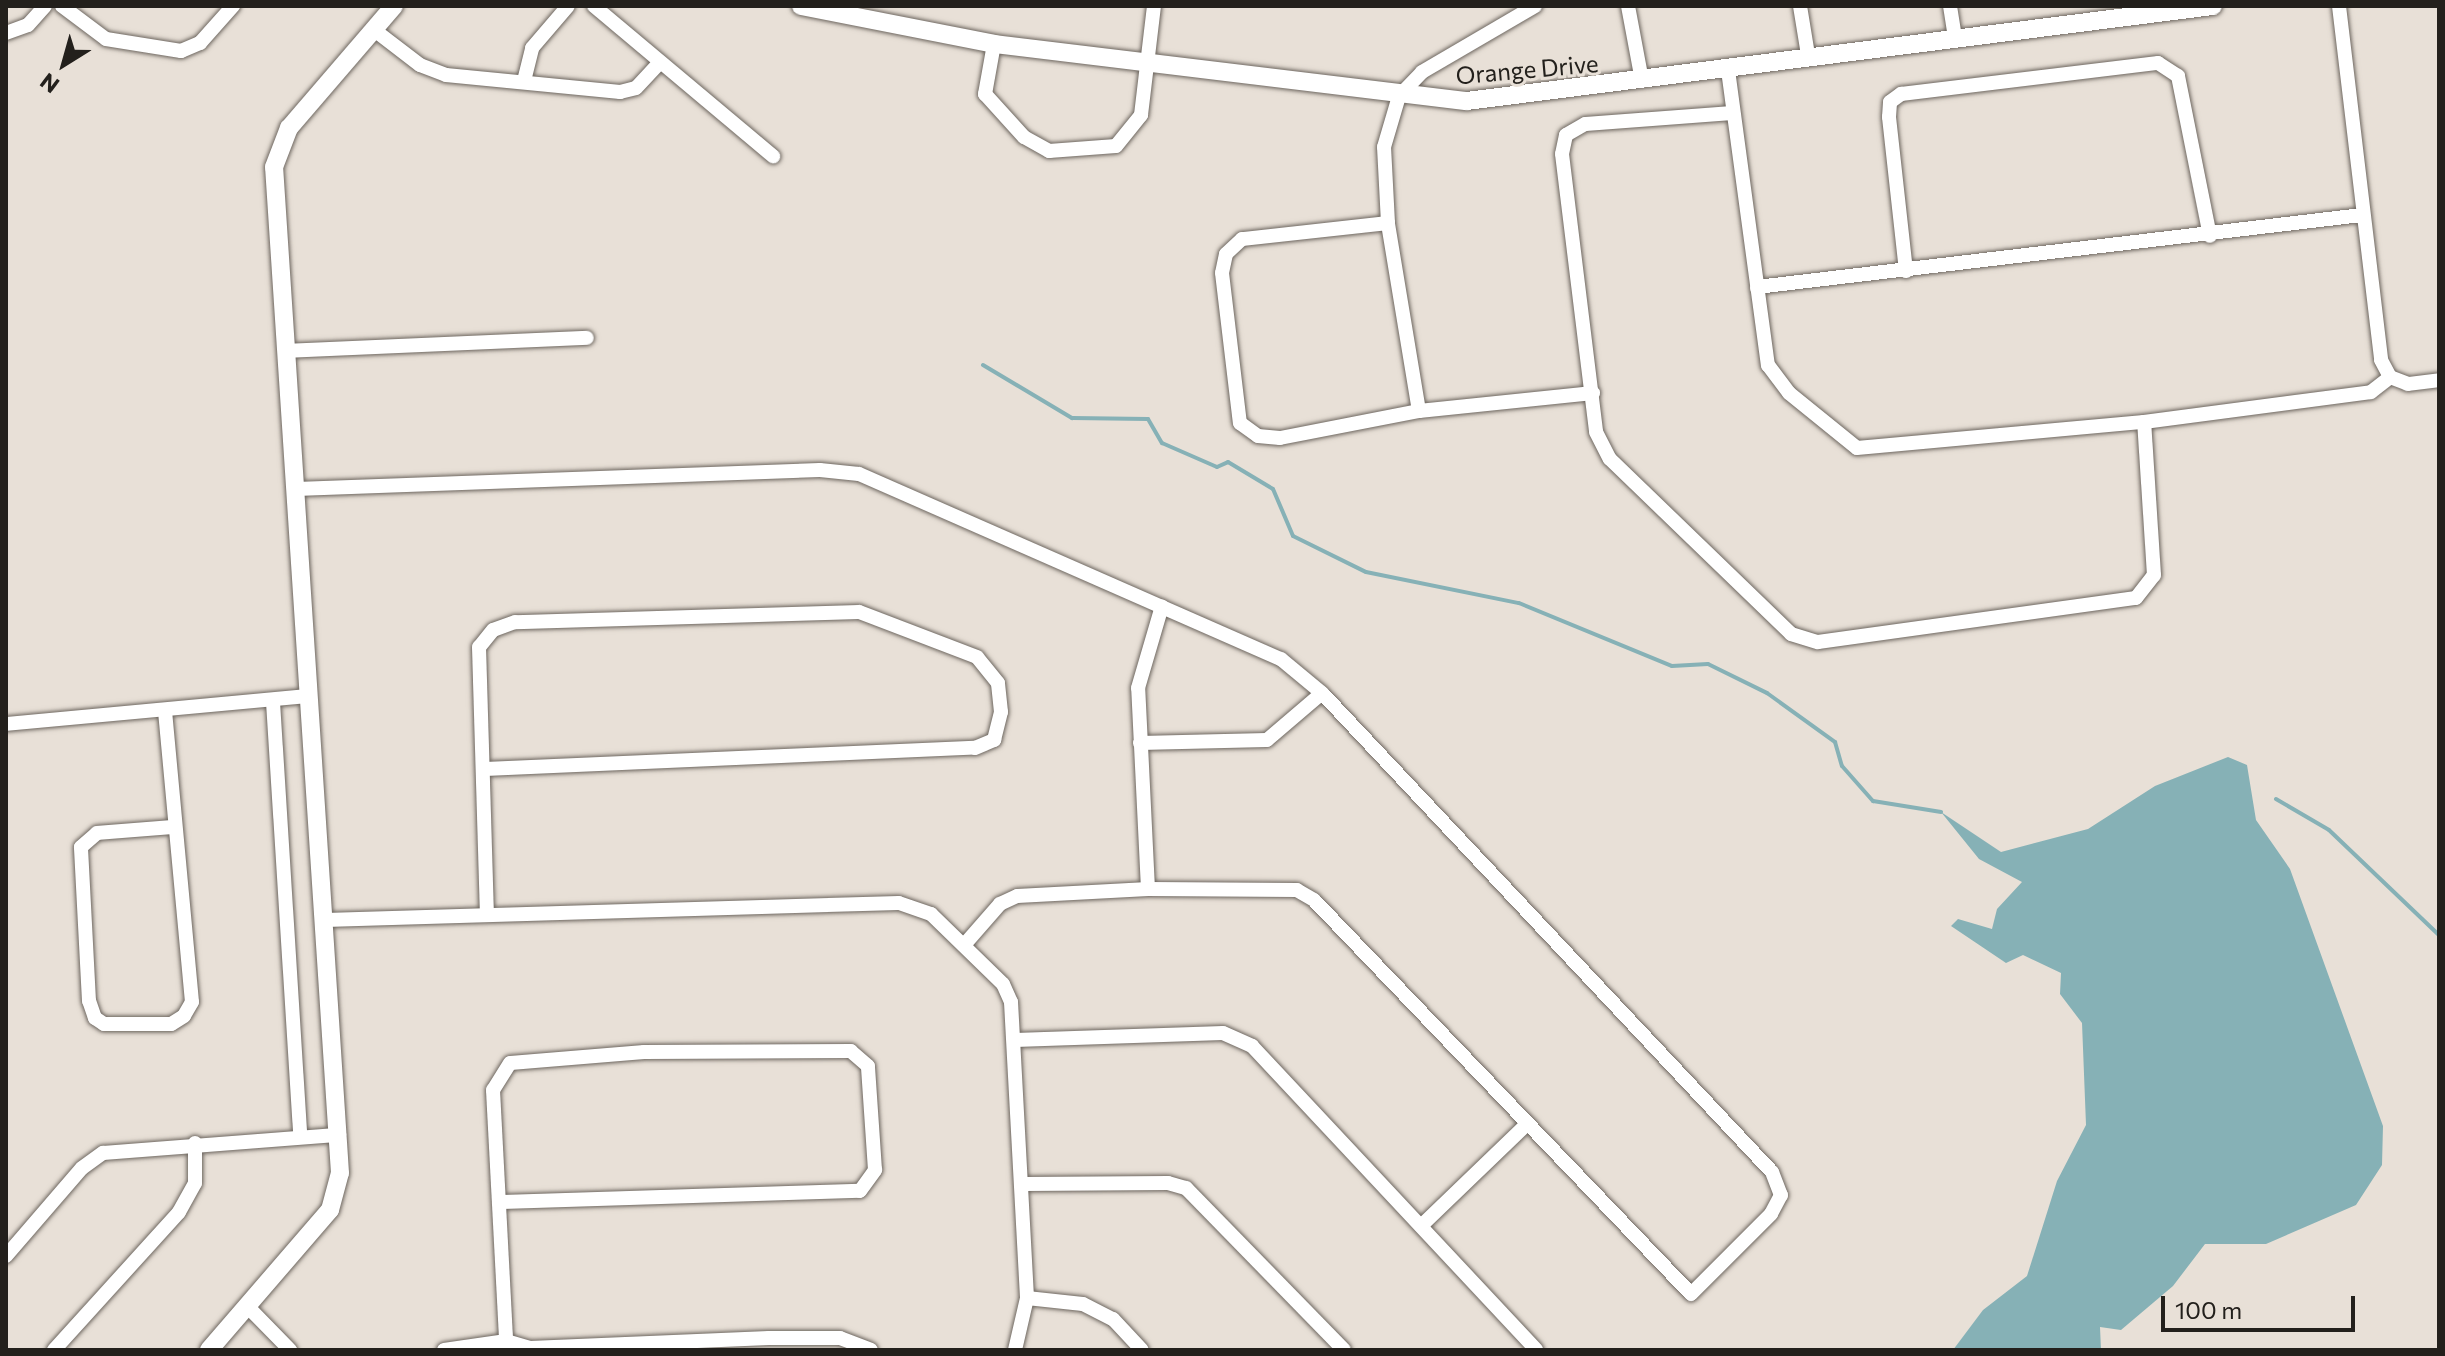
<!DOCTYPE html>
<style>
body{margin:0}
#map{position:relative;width:2445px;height:1356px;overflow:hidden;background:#e8e0d7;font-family:Commissioner,sans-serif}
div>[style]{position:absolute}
.water>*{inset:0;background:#86b1b6}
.stream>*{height:4px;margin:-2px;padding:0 2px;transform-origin:2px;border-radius:2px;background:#86b1b6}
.roads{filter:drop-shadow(0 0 2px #6d665f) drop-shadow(0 0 2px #6d665f)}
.minor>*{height:14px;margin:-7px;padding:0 7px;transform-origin:7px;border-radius:7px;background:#fff}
.tertiary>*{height:18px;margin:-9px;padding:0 9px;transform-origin:9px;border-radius:9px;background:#fff}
span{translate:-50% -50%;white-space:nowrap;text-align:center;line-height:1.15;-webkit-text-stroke:6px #e8e0d7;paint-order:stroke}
.street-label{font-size:24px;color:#23201c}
.frame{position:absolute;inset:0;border:8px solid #23201c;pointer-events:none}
.north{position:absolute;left:24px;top:24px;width:80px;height:80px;-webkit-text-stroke:6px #e8e0d7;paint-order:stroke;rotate:217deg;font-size:22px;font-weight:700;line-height:32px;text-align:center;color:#23201c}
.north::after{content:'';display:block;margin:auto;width:28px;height:36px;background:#23201c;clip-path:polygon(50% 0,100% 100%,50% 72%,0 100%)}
.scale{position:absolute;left:2161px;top:1296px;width:194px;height:36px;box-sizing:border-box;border:4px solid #23201c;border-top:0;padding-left:10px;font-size:24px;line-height:28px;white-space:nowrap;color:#23201c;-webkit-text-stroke:6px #e8e0d7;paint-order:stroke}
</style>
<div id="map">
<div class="water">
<i style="clip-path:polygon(2228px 757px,2247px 765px,2256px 820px,2290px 869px,2383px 1126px,2382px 1165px,2356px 1205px,2266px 1244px,2205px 1244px,2173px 1286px,2121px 1330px,2100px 1327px,2101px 1350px,1953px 1350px,1983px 1310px,2027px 1276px,2057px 1181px,2086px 1125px,2082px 1023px,2060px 994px,2061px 973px,2023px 955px,2006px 963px,1951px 926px,1958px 919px,1992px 929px,1997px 909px,2022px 882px,1979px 859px,1941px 812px,2001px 852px,2088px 829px,2155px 786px)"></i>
</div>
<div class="stream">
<i style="left:983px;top:365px;width:104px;rotate:30.8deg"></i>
<i style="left:1072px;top:418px;width:76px;rotate:0.8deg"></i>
<i style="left:1148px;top:419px;width:28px;rotate:60deg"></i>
<i style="left:1162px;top:443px;width:60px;rotate:23.6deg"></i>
<i style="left:1217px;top:467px;width:12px;rotate:-24deg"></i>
<i style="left:1228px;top:462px;width:52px;rotate:31deg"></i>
<i style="left:1273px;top:489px;width:51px;rotate:66.9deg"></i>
<i style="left:1293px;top:536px;width:81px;rotate:26.3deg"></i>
<i style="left:1366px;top:572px;width:156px;rotate:11.5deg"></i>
<i style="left:1519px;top:603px;width:165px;rotate:22.4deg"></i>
<i style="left:1672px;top:666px;width:36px;rotate:-3deg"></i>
<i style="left:1708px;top:664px;width:66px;rotate:26.2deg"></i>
<i style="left:1767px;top:693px;width:84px;rotate:35.8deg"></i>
<i style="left:1835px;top:742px;width:25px;rotate:74deg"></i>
<i style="left:1842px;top:766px;width:47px;rotate:48.5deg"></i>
<i style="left:1873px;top:801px;width:69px;rotate:9.2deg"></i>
<i style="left:2276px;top:799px;width:61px;rotate:30.3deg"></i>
<i style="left:2329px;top:830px;width:152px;rotate:43.7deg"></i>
</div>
<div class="roads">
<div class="minor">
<i style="left:62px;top:6px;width:55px;rotate:36.9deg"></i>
<i style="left:106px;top:39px;width:76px;rotate:9.1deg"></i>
<i style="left:181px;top:51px;width:21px;rotate:-23deg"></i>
<i style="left:200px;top:43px;width:50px;rotate:-48.3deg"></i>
<i style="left:594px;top:6px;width:234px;rotate:40deg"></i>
<i style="left:1628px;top:6px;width:76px;rotate:79.4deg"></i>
<i style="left:1800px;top:6px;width:50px;rotate:80.7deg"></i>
<i style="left:1950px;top:6px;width:30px;rotate:81deg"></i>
<i style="left:2339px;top:6px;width:356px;rotate:83.2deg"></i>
<i style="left:2381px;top:360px;width:19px;rotate:62deg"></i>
<i style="left:2390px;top:377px;width:19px;rotate:21deg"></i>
<i style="left:2408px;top:384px;width:31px;rotate:-7deg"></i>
<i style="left:373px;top:29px;width:59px;rotate:37.5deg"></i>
<i style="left:420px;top:65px;width:28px;rotate:21deg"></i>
<i style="left:446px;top:75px;width:175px;rotate:5.6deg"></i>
<i style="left:620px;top:92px;width:16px;rotate:-14deg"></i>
<i style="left:636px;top:88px;width:34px;rotate:-47deg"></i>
<i style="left:6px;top:33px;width:23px;rotate:-20deg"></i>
<i style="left:28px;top:25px;width:25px;rotate:-48deg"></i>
<i style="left:994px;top:44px;width:51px;rotate:100.2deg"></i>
<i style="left:985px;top:94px;width:58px;rotate:47.8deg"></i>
<i style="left:1024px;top:137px;width:29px;rotate:29deg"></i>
<i style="left:1049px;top:151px;width:67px;rotate:-4.3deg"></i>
<i style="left:1116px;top:146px;width:40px;rotate:-51deg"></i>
<i style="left:1141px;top:115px;width:110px;rotate:-83.2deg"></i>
<i style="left:1728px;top:70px;width:298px;rotate:82.3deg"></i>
<i style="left:1768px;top:365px;width:35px;rotate:53deg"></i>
<i style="left:1789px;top:393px;width:87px;rotate:39deg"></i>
<i style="left:1857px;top:448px;width:288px;rotate:-5.2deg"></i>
<i style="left:2144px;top:422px;width:229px;rotate:-7.5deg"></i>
<i style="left:2371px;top:392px;width:24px;rotate:-38deg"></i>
<i style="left:524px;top:81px;width:34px;rotate:-76deg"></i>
<i style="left:532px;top:48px;width:55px;rotate:-49.4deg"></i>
<i style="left:1732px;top:113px;width:147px;rotate:175.7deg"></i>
<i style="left:1585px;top:124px;width:22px;rotate:150deg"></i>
<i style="left:1566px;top:135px;width:19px;rotate:102deg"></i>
<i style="left:1562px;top:154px;width:280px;rotate:83deg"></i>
<i style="left:1596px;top:432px;width:30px;rotate:63deg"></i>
<i style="left:1610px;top:459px;width:252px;rotate:44deg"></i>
<i style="left:1791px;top:634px;width:28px;rotate:17deg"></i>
<i style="left:1818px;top:642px;width:321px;rotate:-7.9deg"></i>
<i style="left:2136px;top:598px;width:29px;rotate:-52deg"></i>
<i style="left:2154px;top:575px;width:153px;rotate:-93.7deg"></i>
<i style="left:1388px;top:223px;width:147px;rotate:173.7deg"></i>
<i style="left:1242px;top:239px;width:22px;rotate:137deg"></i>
<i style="left:1226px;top:254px;width:19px;rotate:102deg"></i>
<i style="left:1222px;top:273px;width:151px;rotate:83.2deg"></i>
<i style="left:1240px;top:423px;width:22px;rotate:36deg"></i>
<i style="left:1258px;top:436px;width:22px;rotate:5deg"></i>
<i style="left:1280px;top:438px;width:142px;rotate:-11deg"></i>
<i style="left:1419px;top:411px;width:175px;rotate:-5.9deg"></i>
<i style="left:1906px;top:271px;width:155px;rotate:-96.3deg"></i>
<i style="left:1889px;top:117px;width:15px;rotate:-86deg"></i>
<i style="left:1890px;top:102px;width:14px;rotate:-36deg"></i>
<i style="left:1901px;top:94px;width:259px;rotate:-6.9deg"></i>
<i style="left:2158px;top:63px;width:24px;rotate:33deg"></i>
<i style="left:2178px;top:76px;width:163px;rotate:78.7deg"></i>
<i style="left:1757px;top:287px;width:609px;rotate:-6.79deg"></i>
<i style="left:285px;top:351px;width:302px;rotate:-2.5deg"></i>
<i style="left:1419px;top:411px;width:191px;rotate:-99.4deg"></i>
<i style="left:1388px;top:223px;width:76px;rotate:-93deg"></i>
<i style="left:1384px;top:147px;width:53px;rotate:-73.6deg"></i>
<i style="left:1399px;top:96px;width:33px;rotate:-46deg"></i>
<i style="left:1422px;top:72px;width:131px;rotate:-30.3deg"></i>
<i style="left:296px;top:489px;width:524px;rotate:-2.08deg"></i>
<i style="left:820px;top:470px;width:39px;rotate:6deg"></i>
<i style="left:859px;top:474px;width:461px;rotate:23.7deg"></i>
<i style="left:1281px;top:659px;width:53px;rotate:39.7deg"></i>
<i style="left:1322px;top:693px;width:657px;rotate:46.79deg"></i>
<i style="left:1772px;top:1172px;width:25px;rotate:69deg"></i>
<i style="left:1781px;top:1195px;width:21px;rotate:118deg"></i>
<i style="left:1771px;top:1214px;width:113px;rotate:135deg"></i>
<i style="left:1691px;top:1294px;width:545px;rotate:-133.74deg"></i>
<i style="left:1314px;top:900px;width:20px;rotate:-150deg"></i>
<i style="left:1297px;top:890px;width:149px;rotate:-179.6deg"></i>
<i style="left:1148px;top:889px;width:131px;rotate:176.9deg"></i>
<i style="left:1017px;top:896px;width:19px;rotate:155deg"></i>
<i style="left:1000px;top:904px;width:53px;rotate:131.2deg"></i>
<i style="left:273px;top:702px;width:435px;rotate:86.4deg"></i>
<i style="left:165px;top:711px;width:292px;rotate:84.7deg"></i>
<i style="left:192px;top:1002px;width:16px;rotate:120deg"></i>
<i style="left:184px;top:1016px;width:15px;rotate:148deg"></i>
<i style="left:171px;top:1024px;width:67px;rotate:180deg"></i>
<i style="left:104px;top:1024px;width:11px;rotate:-146deg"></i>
<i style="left:95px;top:1018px;width:18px;rotate:-109deg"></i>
<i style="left:89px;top:1001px;width:154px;rotate:-93deg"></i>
<i style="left:81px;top:847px;width:21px;rotate:-41deg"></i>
<i style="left:97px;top:833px;width:75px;rotate:-4.6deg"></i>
<i style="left:6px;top:724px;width:304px;rotate:-5.3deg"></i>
<i style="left:1140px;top:743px;width:127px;rotate:-1.4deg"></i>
<i style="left:1267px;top:740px;width:72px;rotate:-40.5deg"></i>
<i style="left:485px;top:769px;width:490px;rotate:-2.5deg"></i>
<i style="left:975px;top:748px;width:21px;rotate:-23deg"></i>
<i style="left:994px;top:740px;width:29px;rotate:-76deg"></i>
<i style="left:1001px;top:712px;width:29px;rotate:-96deg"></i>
<i style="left:998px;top:683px;width:33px;rotate:-129deg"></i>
<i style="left:977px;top:657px;width:126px;rotate:-159.1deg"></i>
<i style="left:859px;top:612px;width:344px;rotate:178.3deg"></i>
<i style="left:515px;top:622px;width:23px;rotate:160deg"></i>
<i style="left:493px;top:630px;width:22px;rotate:129deg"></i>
<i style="left:479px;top:647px;width:266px;rotate:88.3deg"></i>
<i style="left:1148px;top:889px;width:201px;rotate:-92.8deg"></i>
<i style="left:1138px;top:688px;width:85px;rotate:-73.7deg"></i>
<i style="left:325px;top:920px;width:574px;rotate:-1.7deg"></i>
<i style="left:899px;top:903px;width:34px;rotate:19deg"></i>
<i style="left:931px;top:914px;width:100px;rotate:44.2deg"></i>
<i style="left:1003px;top:984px;width:20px;rotate:66deg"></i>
<i style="left:1011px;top:1002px;width:296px;rotate:86.9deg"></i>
<i style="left:1027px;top:1298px;width:53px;rotate:103deg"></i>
<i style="left:1015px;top:1040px;width:208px;rotate:-1.9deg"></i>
<i style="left:1223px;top:1033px;width:32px;rotate:24deg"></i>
<i style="left:1252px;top:1046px;width:416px;rotate:46.9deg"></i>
<i style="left:1024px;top:1184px;width:144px;rotate:-0.4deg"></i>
<i style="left:1168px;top:1183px;width:19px;rotate:16deg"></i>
<i style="left:1186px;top:1188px;width:226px;rotate:45.7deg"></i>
<i style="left:502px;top:1202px;width:358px;rotate:-1.8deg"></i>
<i style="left:860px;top:1191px;width:26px;rotate:-54deg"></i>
<i style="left:875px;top:1170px;width:104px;rotate:-93.9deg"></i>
<i style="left:868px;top:1066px;width:23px;rotate:-139deg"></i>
<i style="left:851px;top:1051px;width:207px;rotate:179.7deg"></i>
<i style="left:644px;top:1052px;width:134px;rotate:175.3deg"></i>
<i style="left:510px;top:1063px;width:32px;rotate:122deg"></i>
<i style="left:493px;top:1090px;width:251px;rotate:87deg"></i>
<i style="left:1421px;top:1226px;width:146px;rotate:-43.9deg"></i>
<i style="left:6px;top:1256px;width:116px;rotate:-49.2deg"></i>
<i style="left:82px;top:1168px;width:26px;rotate:-36deg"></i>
<i style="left:103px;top:1153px;width:237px;rotate:-4.4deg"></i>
<i style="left:1027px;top:1298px;width:56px;rotate:6.1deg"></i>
<i style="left:1083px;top:1304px;width:34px;rotate:27deg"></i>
<i style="left:1113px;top:1319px;width:42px;rotate:46.9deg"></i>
<i style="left:249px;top:1308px;width:59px;rotate:45.7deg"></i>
<i style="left:54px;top:1350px;width:186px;rotate:-47.8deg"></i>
<i style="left:179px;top:1212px;width:33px;rotate:-61deg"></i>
<i style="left:195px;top:1183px;width:40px;rotate:-90deg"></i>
<i style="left:444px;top:1350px;width:63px;rotate:-8.3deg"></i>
<i style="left:506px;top:1341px;width:25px;rotate:16deg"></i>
<i style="left:530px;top:1348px;width:239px;rotate:-2.4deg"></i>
<i style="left:769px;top:1338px;width:71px"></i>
<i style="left:840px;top:1338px;width:33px;rotate:21deg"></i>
</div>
<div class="tertiary">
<i style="left:801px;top:6px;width:197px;rotate:11.1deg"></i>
<i style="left:994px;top:44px;width:476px;rotate:6.9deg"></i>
<i style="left:1467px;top:101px;width:752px;rotate:-7.26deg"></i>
<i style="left:209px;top:1350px;width:185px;rotate:-49.2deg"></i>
<i style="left:330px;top:1210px;width:38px;rotate:-75deg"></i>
<i style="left:340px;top:1173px;width:1008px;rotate:-93.75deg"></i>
<i style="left:274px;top:167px;width:42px;rotate:-69deg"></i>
<i style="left:289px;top:128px;width:161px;rotate:-49.3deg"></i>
</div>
</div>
<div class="street-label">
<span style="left:1527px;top:69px;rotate:-5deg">Orange Drive</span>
</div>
<div class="frame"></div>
<div class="north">N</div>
<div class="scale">100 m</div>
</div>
